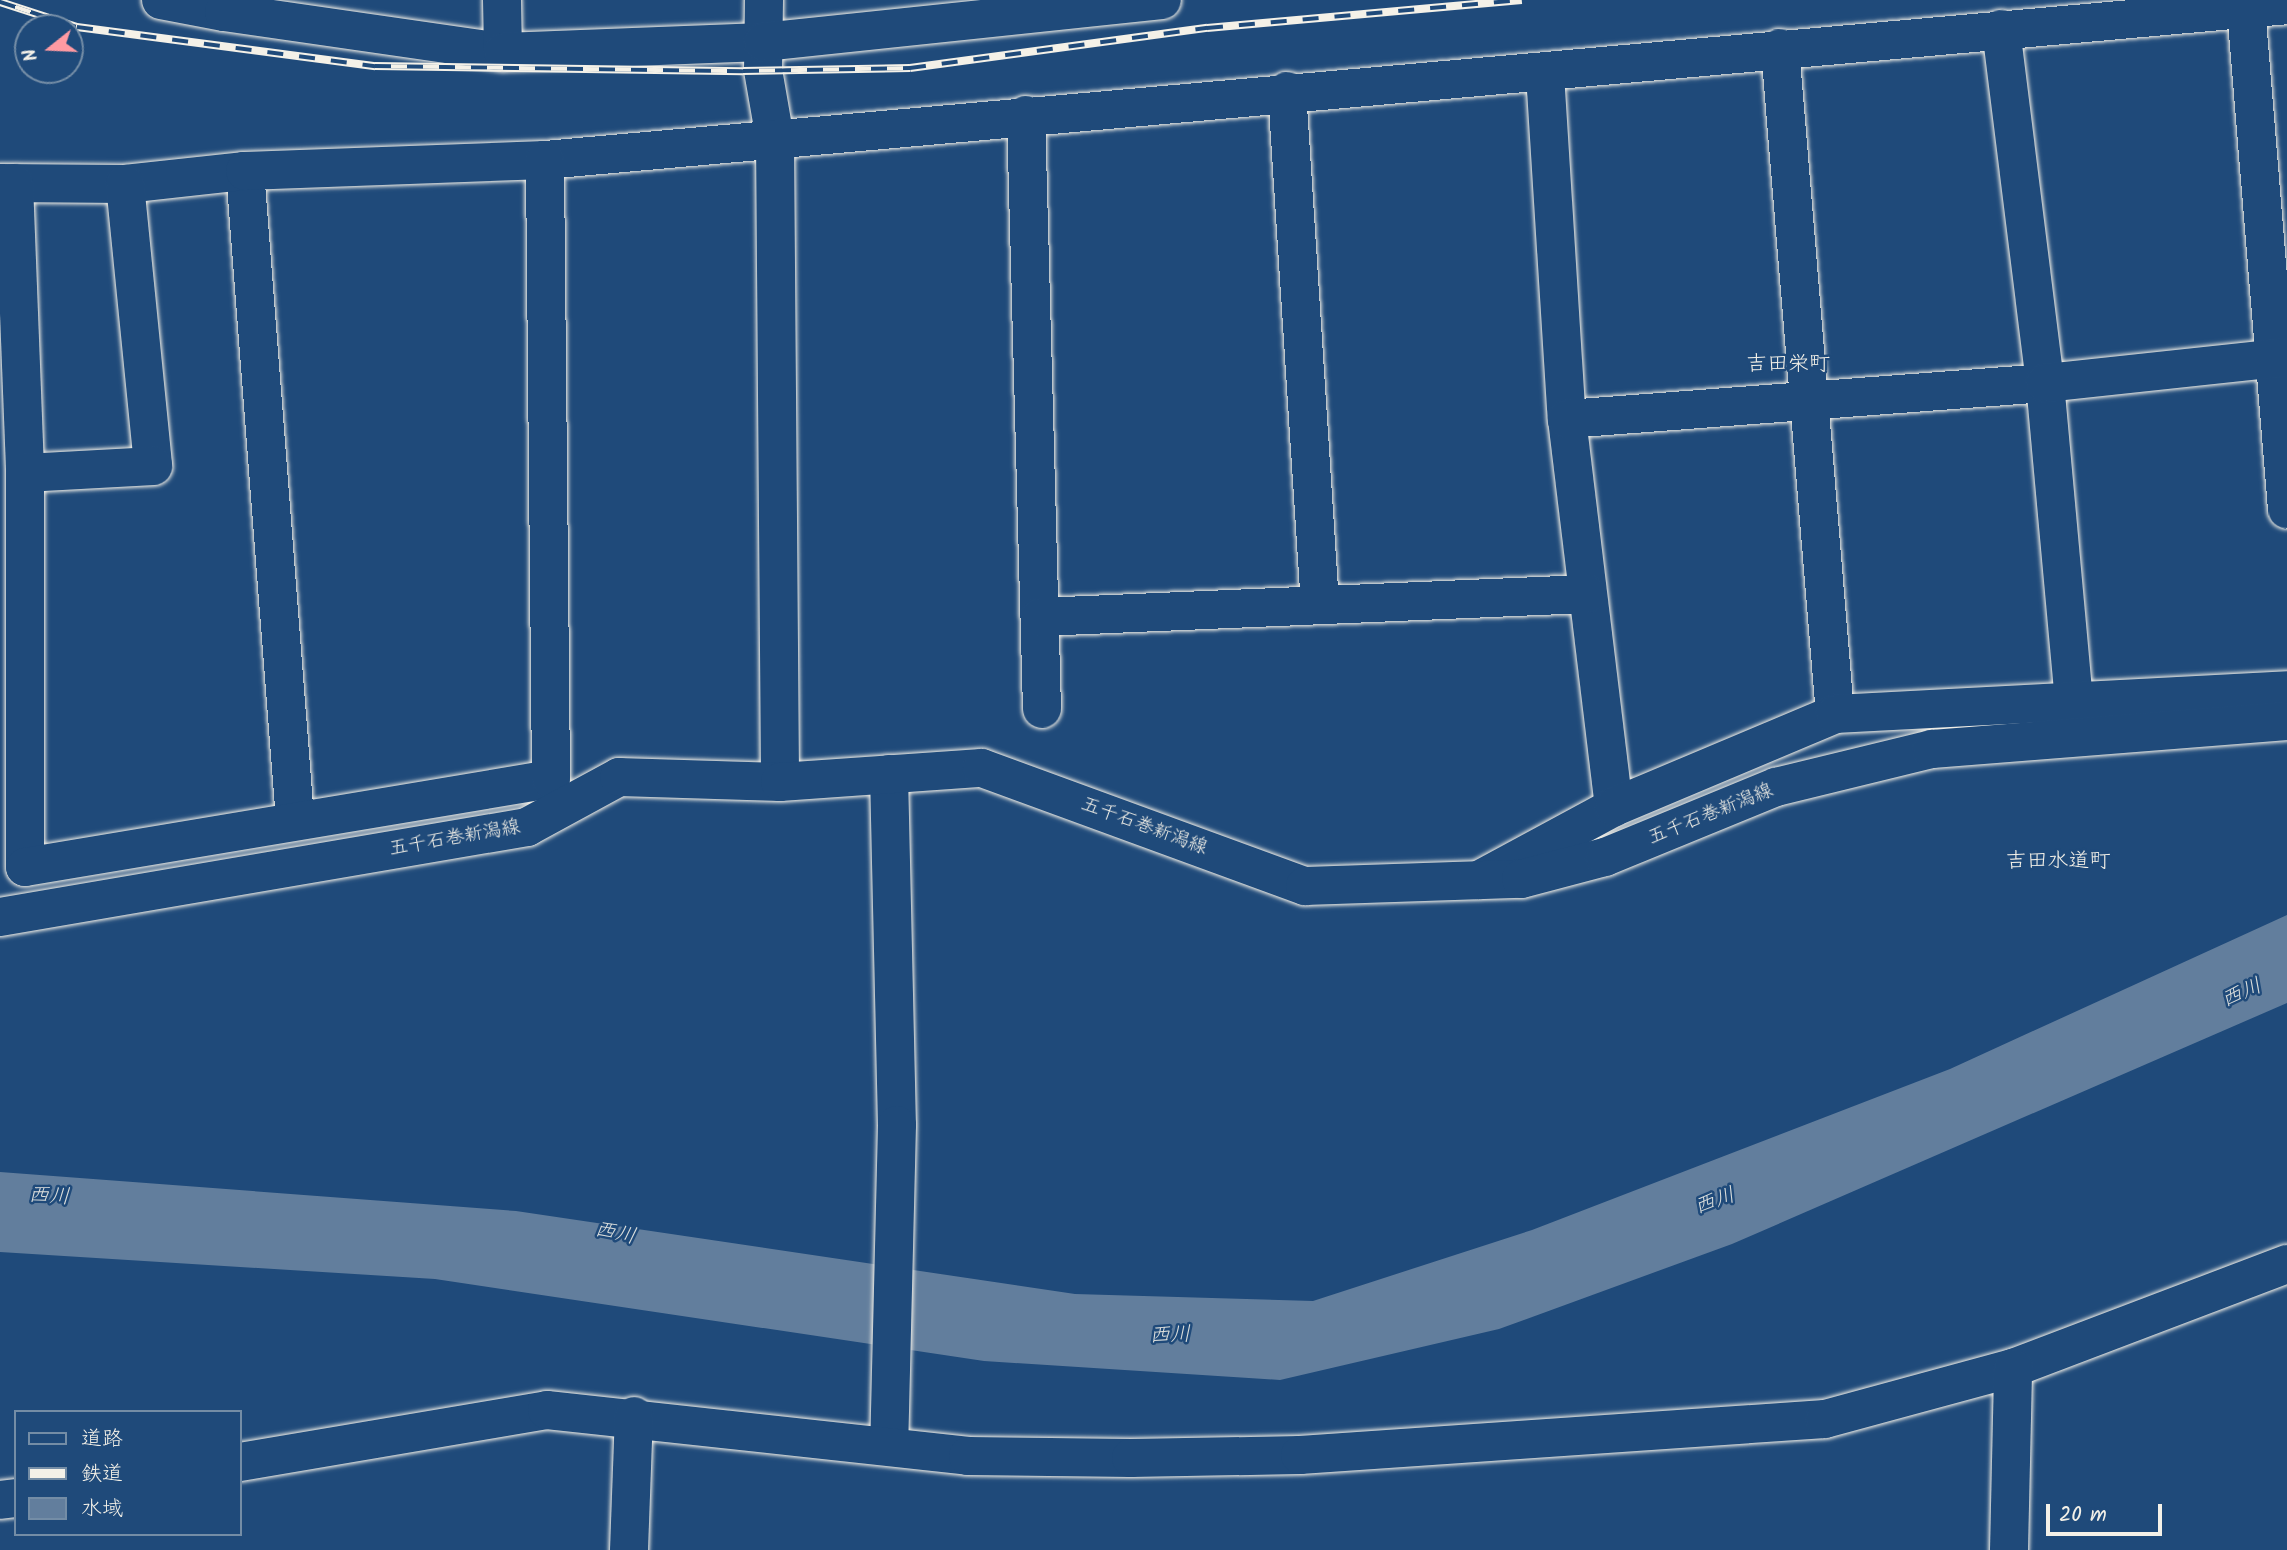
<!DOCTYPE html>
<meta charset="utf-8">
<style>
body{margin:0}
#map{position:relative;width:2287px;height:1550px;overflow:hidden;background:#1f4a7a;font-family:Kalam,"Klee One",sans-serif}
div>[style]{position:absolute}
.water>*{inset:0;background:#627e9d}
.roads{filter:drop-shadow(0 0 2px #f4f1e8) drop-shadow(0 0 2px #f4f1e8)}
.minor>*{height:38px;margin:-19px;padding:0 19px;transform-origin:19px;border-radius:19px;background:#1f4a7a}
.major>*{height:38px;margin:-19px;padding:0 19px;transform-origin:19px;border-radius:19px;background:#1f4a7a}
.rail>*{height:8px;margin-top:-4px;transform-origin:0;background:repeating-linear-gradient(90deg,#1f4a7a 0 16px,#f4f1e8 0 32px);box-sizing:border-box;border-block:2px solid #f4f1e8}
span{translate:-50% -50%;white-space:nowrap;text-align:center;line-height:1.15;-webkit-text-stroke:5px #1f4a7a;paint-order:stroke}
.street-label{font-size:19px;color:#f4f1e8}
.neighbourhood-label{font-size:21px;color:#f4f1e8}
.water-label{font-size:21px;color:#dee0dd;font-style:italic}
.legend{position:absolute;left:14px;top:1410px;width:228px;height:126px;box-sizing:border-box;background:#1f4a7a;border:2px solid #748da6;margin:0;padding:9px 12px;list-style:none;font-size:21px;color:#f4f1e8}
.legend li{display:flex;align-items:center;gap:14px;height:35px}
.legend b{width:35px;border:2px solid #748da6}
.north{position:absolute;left:14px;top:14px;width:70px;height:70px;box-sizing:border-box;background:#1f4a7a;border:2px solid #748da6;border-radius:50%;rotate:252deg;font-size:19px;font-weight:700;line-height:28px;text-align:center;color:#f4f1e8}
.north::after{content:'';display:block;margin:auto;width:24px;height:32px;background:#ff9aa2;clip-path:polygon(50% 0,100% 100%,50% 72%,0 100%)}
.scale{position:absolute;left:2046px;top:1504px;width:116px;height:32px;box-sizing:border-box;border:4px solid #f4f1e8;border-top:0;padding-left:9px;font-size:21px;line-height:24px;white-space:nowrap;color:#f4f1e8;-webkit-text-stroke:5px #1f4a7a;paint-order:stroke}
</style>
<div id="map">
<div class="water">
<i style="clip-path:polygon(2287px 915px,2287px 1003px,1732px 1244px,1499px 1329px,1280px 1380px,984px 1361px,435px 1279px,0 1252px,0 1172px,516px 1211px,1075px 1294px,1313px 1301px,1532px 1230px,1950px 1069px)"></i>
</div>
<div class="roads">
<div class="minor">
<i style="left:161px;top:0;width:64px;rotate:10.8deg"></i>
<i style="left:224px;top:12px;width:12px;rotate:-90deg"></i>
<i style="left:764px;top:0;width:70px;rotate:90.8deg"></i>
<i style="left:763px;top:70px;width:70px;rotate:80.1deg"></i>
<i style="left:775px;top:139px;width:643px;rotate:89.55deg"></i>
<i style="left:2246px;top:8px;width:503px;rotate:85.32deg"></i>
<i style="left:224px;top:12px;width:282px;rotate:8.2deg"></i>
<i style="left:503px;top:52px;width:52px;rotate:-91.1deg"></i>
<i style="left:2001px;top:29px;width:357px;rotate:82.9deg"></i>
<i style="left:2045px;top:383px;width:322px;rotate:84.8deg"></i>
<i style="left:1780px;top:48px;width:668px;rotate:85.28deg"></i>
<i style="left:503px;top:52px;width:260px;rotate:-2.2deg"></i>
<i style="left:763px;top:42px;width:401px;rotate:-6deg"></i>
<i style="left:1545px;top:74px;width:346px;rotate:86.4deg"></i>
<i style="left:1567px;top:419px;width:391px;rotate:83.1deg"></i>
<i style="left:1287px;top:91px;width:515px;rotate:86.33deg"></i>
<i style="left:1026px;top:115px;width:594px;rotate:88.46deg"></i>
<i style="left:245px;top:171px;width:651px;rotate:85.59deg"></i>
<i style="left:0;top:183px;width:125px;rotate:0.5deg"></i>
<i style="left:125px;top:184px;width:121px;rotate:-6.2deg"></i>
<i style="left:245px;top:171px;width:300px;rotate:-2.1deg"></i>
<i style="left:545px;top:160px;width:1749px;rotate:-5.08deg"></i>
<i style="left:14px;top:183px;width:290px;rotate:87.8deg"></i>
<i style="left:125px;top:184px;width:283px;rotate:84.3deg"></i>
<i style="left:153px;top:466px;width:128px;rotate:176.9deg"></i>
<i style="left:25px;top:473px;width:394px;rotate:90deg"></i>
<i style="left:25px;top:867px;width:533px;rotate:-9.5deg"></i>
<i style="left:551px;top:779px;width:619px;rotate:-90.56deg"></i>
<i style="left:1567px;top:419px;width:479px;rotate:-4.3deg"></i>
<i style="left:2045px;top:383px;width:243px;rotate:-6.1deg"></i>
<i style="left:1040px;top:617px;width:547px;rotate:-2.41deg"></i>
<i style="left:889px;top:774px;width:351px;rotate:88.7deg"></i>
<i style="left:897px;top:1125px;width:321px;rotate:91.4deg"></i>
<i style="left:1479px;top:880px;width:153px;rotate:-28.4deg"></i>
<i style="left:1614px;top:807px;width:240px;rotate:-22.8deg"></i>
<i style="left:1835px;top:714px;width:453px;rotate:-3deg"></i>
<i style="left:240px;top:1462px;width:311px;rotate:-9.6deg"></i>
<i style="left:547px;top:1410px;width:424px;rotate:6.2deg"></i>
<i style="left:968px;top:1456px;width:163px;rotate:0.7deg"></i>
<i style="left:1131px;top:1458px;width:169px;rotate:-1deg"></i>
<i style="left:1300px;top:1455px;width:526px;rotate:-3.92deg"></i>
<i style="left:1825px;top:1419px;width:195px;rotate:-15.2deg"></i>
<i style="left:2013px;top:1368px;width:293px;rotate:-20.8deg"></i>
<i style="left:0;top:1500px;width:16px;rotate:-7deg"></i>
<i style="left:629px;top:1550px;width:134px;rotate:-87.9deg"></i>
<i style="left:2009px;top:1550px;width:182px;rotate:-88.7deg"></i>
</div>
<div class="major">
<i style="left:0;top:917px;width:535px;rotate:-9.69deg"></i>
<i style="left:527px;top:827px;width:105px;rotate:-28.5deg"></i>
<i style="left:619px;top:777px;width:161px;rotate:1.8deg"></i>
<i style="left:780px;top:782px;width:202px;rotate:-4deg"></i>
<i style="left:982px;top:768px;width:344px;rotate:20.1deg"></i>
<i style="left:1305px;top:886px;width:216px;rotate:-1.9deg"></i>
<i style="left:1521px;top:879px;width:87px;rotate:-14.7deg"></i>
<i style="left:1605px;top:857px;width:185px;rotate:-22.3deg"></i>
<i style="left:1776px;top:787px;width:161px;rotate:-13.7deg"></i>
<i style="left:1932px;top:749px;width:356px;rotate:-4.5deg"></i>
</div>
</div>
<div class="rail">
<i style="left:0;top:2px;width:81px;rotate:18deg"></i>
<i style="left:77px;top:27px;width:301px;rotate:7.5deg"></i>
<i style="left:375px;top:66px;width:368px;rotate:0.8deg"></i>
<i style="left:743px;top:71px;width:167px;rotate:-1deg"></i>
<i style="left:910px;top:68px;width:300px;rotate:-7.7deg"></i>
<i style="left:1207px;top:28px;width:316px;rotate:-5.1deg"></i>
</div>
<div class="street-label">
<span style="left:1711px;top:815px;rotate:-22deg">五千石巻新潟線</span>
<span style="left:1144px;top:827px;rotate:20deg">五千石巻新潟線</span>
<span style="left:455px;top:839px;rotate:-10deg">五千石巻新潟線</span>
</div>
<div class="neighbourhood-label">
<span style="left:1788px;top:365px">吉田栄町</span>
<span style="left:2058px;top:862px">吉田水道町</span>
</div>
<div class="water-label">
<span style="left:2242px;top:994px;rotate:-24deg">西川</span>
<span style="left:49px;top:1197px;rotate:3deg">西川</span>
<span style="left:1715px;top:1202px;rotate:-20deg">西川</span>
<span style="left:615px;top:1234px;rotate:12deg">西川</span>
<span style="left:1170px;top:1336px;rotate:-2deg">西川</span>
</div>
<ul class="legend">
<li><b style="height:9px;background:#1f4a7a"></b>道路</li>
<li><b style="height:9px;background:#f4f1e8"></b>鉄道</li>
<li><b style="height:19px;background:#627e9d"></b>水域</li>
</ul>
<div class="north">N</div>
<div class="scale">20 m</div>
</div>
